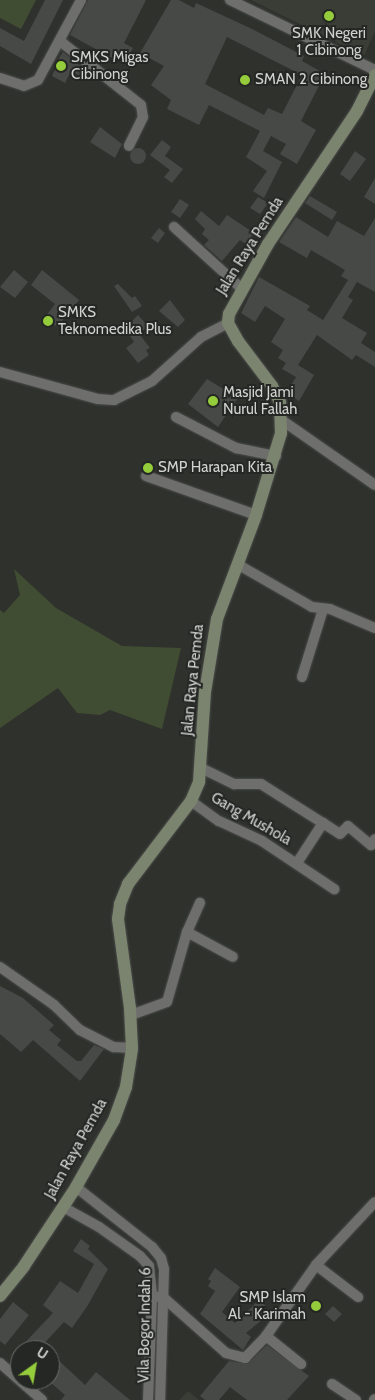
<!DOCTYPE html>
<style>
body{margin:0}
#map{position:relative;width:375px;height:1400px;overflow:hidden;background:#2f312d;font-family:Cabin,sans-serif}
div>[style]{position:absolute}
.built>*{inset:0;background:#393d35}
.green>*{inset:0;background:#414d32}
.building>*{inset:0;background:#474946}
.round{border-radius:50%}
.roads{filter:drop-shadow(0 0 1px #4b4d4a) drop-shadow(0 0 1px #4b4d4a)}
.street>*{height:10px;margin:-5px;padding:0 5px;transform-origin:5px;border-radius:5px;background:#6e6f6c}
.secondary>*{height:12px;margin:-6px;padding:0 6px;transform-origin:6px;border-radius:6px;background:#7b846e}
.dots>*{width:14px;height:14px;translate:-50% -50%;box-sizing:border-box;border:2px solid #252724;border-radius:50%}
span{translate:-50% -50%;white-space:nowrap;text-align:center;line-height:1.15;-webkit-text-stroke:4px #252724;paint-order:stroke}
.poi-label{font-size:15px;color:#d1d2d0}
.left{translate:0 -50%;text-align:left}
.right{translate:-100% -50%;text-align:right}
.street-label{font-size:15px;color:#d1d2d0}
.north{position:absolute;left:10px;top:1340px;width:50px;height:50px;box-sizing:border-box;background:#252724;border:1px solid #6a6b69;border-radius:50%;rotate:32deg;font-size:14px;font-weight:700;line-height:20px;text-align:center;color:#d1d2d0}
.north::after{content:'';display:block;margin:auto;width:18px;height:22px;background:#95cc3b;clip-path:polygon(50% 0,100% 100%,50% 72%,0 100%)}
</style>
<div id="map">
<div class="built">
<i style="clip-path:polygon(251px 0,375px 0,375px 31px,364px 56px)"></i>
<i style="clip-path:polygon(188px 1391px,199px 1400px,179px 1400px)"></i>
</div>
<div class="green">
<i style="clip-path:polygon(36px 0,21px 29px,0 18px,0 0)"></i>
<i style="clip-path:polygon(14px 569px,56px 608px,122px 646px,181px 648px,162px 729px,110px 710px,100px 715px,77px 713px,58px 688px,0 728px,0 610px,4px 613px,20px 595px)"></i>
</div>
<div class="building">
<i style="clip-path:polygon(45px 0,63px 0,31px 64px,0 46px,0 28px,24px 41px)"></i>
<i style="clip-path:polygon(88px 0,146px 0,124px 43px,133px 48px,123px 64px,70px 35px)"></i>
<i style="clip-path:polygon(evenodd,171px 0,179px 0,194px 8px,196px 3px,250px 28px,304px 56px,302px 61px,325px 74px,301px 121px,316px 130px,297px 164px,280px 154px,286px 144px,271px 136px,263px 151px,282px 162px,264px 198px,253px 191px,267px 171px,246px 157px,260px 131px,209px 105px,199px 125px,167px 109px,171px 100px,151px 85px,164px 66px,140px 53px,171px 0,227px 37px,302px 75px,282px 114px,268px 108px,264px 115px,205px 84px,227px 37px)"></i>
<i style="clip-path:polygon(63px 52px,89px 73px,86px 79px,71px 71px,65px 83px,52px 76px,56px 67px,54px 66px)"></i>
<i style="clip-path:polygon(100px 127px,122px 144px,115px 158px,90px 142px)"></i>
<i style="clip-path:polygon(162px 140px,171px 147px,165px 156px,183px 169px,172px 183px,164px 177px,170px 170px,150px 155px)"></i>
<i class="round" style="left:130px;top:148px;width:16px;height:16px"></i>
<i style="clip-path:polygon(355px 151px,366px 159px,350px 181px,340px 174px)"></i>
<i style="clip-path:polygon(375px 178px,375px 204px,364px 197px)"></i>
<i style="clip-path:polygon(310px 196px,337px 212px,332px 220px,305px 203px)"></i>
<i style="clip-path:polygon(258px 197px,268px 203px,260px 214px,250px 208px)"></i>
<i style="clip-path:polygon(180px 199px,189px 205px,180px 218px,171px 212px)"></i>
<i style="clip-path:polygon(201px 211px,219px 226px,227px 215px,254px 233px,246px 244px,240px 240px,222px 261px,204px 245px,209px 240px,202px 234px,205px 229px,195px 219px)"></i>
<i style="clip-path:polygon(296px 217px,328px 237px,337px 221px,364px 236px,375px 218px,375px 292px,357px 282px,348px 297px,353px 300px,342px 318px,367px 333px,361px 343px,375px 352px,375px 367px,356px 355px,352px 360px,317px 335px,298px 365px,314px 375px,299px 401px,286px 393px,296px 377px,282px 369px,286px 363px,278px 358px,283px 350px,271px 342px,285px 319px,265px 306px,255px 322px,241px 313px,259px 277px,310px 306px,307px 310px,323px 320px,348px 280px,341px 276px,345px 270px,311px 250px,307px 258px,279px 242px)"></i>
<i style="clip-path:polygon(159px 228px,165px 233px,158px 243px,151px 238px)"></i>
<i style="clip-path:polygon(14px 270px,28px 282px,15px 298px,0 287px)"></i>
<i style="clip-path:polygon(42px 270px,79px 300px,57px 327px,45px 317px,55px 304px,31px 285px)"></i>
<i style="clip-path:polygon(118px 284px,132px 298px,135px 296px,142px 306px,132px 312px,114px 286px)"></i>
<i style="clip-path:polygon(170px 300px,185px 320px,178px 327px,159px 311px)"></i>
<i style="clip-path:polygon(138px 315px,148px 326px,140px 333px,131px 322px)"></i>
<i style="clip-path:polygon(137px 331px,150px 348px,146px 350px,149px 355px,138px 363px,126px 348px,134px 342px,130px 336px)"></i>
<i style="clip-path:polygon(207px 379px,238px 398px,218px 427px,188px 404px)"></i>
<i style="clip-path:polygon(0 986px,23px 998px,54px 1025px,49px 1030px,61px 1040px,57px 1045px,77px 1061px,81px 1061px,94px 1045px,104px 1049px,80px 1081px,33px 1040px,21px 1052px,0 1034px)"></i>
<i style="clip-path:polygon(81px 1239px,90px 1246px,88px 1249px,108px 1269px,88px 1305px,72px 1328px,64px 1322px,38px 1350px,18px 1350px,53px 1313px,43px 1305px,60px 1281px,78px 1293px,94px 1264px,73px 1251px)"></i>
<i style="clip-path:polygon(215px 1268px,240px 1287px,222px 1312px,235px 1323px,259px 1300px,266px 1306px,263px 1310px,268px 1315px,246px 1333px,251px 1337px,243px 1350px,200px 1314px,215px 1291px,208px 1286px,211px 1281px,208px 1279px)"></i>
<i style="clip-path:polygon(13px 1302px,29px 1315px,5px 1345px,0 1341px,0 1319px)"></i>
<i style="clip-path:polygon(333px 1306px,342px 1314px,334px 1322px,325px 1314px)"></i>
<i style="clip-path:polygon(267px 1345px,309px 1376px,287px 1400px,247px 1400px,230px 1387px,219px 1400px,205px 1400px,200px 1396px,229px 1361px,247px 1364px)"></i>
<i style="clip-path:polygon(54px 1356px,85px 1385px,96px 1372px,130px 1400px,61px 1400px,65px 1395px,50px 1382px,50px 1361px)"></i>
</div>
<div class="roads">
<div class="street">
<i style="left:230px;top:0;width:161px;rotate:25.8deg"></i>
<i style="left:60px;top:41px;width:103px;rotate:38.3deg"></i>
<i style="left:141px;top:105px;width:12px;rotate:81deg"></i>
<i style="left:143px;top:117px;width:32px;rotate:116deg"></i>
<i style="left:0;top:78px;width:25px;rotate:18deg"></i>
<i style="left:24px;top:86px;width:15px;rotate:-23deg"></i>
<i style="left:38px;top:80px;width:91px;rotate:-61.7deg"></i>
<i style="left:174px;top:227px;width:91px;rotate:42.3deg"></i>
<i style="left:0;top:372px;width:102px;rotate:15.4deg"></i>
<i style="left:98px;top:399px;width:16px;rotate:4deg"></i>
<i style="left:114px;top:400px;width:42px;rotate:-26.6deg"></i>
<i style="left:152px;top:381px;width:66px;rotate:-41.9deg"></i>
<i style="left:201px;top:337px;width:30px;rotate:-27deg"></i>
<i style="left:176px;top:417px;width:68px;rotate:27.3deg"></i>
<i style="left:236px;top:448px;width:41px;rotate:11.3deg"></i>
<i style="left:283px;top:421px;width:112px;rotate:34.8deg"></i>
<i style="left:146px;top:476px;width:117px;rotate:19.5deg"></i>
<i style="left:237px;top:564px;width:86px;rotate:29.8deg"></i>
<i style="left:312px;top:607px;width:18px;rotate:6deg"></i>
<i style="left:330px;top:609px;width:49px;rotate:22.9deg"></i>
<i style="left:302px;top:677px;width:71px;rotate:-72.8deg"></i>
<i style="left:201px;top:768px;width:37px;rotate:26deg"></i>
<i style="left:234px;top:784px;width:27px"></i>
<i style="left:261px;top:784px;width:73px;rotate:32.2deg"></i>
<i style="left:191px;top:801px;width:34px;rotate:36deg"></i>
<i style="left:219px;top:821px;width:47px;rotate:24.9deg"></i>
<i style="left:262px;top:841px;width:87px;rotate:33.7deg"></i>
<i style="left:297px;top:863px;width:48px;rotate:-57deg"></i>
<i style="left:323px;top:823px;width:20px;rotate:33deg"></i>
<i style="left:340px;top:834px;width:11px;rotate:-45deg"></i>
<i style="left:348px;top:826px;width:30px;rotate:40deg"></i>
<i style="left:371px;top:845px;width:7px;rotate:-56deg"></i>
<i style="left:187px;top:932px;width:52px;rotate:28.5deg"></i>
<i style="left:0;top:967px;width:66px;rotate:35.1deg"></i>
<i style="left:54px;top:1005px;width:36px;rotate:44deg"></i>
<i style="left:80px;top:1030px;width:38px;rotate:27deg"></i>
<i style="left:114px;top:1047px;width:18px;rotate:3deg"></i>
<i style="left:131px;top:1015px;width:38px;rotate:-20deg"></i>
<i style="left:167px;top:1002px;width:73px;rotate:-74.1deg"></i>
<i style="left:187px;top:932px;width:32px;rotate:-66deg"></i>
<i style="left:76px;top:1187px;width:97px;rotate:38.3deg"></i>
<i style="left:152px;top:1247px;width:14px;rotate:51deg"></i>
<i style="left:161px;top:1258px;width:11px;rotate:75deg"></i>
<i style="left:164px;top:1269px;width:131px;rotate:91.7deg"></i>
<i style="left:63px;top:1207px;width:41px;rotate:29.1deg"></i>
<i style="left:99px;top:1227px;width:50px;rotate:35.3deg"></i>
<i style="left:140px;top:1256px;width:13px;rotate:48deg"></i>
<i style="left:149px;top:1266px;width:30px;rotate:84deg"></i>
<i style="left:152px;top:1296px;width:104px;rotate:92.2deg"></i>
<i style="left:316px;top:1265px;width:53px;rotate:37.3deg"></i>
<i style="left:152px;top:1296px;width:12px;rotate:9deg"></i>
<i style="left:164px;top:1298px;width:83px;rotate:41.6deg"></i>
<i style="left:226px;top:1353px;width:20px;rotate:15deg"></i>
<i style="left:245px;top:1358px;width:30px;rotate:-46deg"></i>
<i style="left:266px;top:1336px;width:87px;rotate:-54.8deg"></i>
<i style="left:316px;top:1265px;width:86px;rotate:-46.9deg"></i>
<i style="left:266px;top:1336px;width:45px;rotate:38.7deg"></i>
<i style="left:0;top:1363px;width:56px;rotate:41.4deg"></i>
<i style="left:332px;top:1384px;width:29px;rotate:34deg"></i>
<i style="left:374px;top:1400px;width:1px;rotate:-45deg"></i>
</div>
<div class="secondary">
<i style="left:0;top:1296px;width:38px;rotate:-51deg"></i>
<i style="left:24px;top:1266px;width:95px;rotate:-56.6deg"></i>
<i style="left:76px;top:1187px;width:77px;rotate:-60.4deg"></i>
<i style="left:114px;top:1120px;width:35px;rotate:-70deg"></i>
<i style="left:126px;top:1087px;width:39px;rotate:-81deg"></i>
<i style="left:132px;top:1048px;width:40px;rotate:-92.9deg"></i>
<i style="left:130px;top:1008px;width:90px;rotate:-97.7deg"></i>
<i style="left:118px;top:919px;width:15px;rotate:-82deg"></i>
<i style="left:120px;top:904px;width:22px;rotate:-68deg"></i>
<i style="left:128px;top:884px;width:104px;rotate:-52.8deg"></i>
<i style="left:191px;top:801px;width:21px;rotate:-67deg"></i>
<i style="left:199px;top:782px;width:90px;rotate:-86.2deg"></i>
<i style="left:205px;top:692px;width:74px;rotate:-80.7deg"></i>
<i style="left:217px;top:619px;width:111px;rotate:-69.4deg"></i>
<i style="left:256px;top:515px;width:86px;rotate:-73deg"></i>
<i style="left:281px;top:433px;width:31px;rotate:-92deg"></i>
<i style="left:280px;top:402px;width:18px;rotate:-117deg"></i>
<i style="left:272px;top:386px;width:56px;rotate:-127.1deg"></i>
<i style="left:238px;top:341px;width:21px;rotate:-119deg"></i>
<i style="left:228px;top:323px;width:9px;rotate:-84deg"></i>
<i style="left:229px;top:314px;width:80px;rotate:-60.9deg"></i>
<i style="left:268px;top:244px;width:160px;rotate:-56.2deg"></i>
<i style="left:357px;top:111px;width:40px;rotate:-63.4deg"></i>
</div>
</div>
<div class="dots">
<i style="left:329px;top:16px;background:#95cc3b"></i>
<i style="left:61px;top:66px;background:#95cc3b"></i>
<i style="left:245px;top:80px;background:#95cc3b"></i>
<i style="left:48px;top:321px;background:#95cc3b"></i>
<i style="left:213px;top:401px;background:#95cc3b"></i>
<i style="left:148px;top:468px;background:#95cc3b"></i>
<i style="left:316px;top:1306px;background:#95cc3b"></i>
</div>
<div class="poi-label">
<span style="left:329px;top:42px">SMK Negeri<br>1 Cibinong</span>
<span class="left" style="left:71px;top:66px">SMKS Migas<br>Cibinong</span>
<span class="left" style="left:255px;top:80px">SMAN 2 Cibinong</span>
<span class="left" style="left:58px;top:321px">SMKS<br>Teknomedika Plus</span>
<span class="left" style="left:223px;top:401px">Masjid Jami<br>Nurul Fallah</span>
<span class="left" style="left:158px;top:468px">SMP Harapan Kita</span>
<span class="right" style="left:306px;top:1306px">SMP Islam<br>Al - Karimah</span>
</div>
<div class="street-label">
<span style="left:250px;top:246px;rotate:-58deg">Jalan Raya Pemda</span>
<span style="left:193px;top:680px;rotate:-84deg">Jalan Raya Pemda</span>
<span style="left:251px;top:819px;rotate:30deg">Gang Mushola</span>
<span style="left:76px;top:1149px;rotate:-61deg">Jalan Raya Pemda</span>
<span style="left:145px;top:1325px;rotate:-89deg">Vila Bogor Indah 6</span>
</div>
<div class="north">U</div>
</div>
